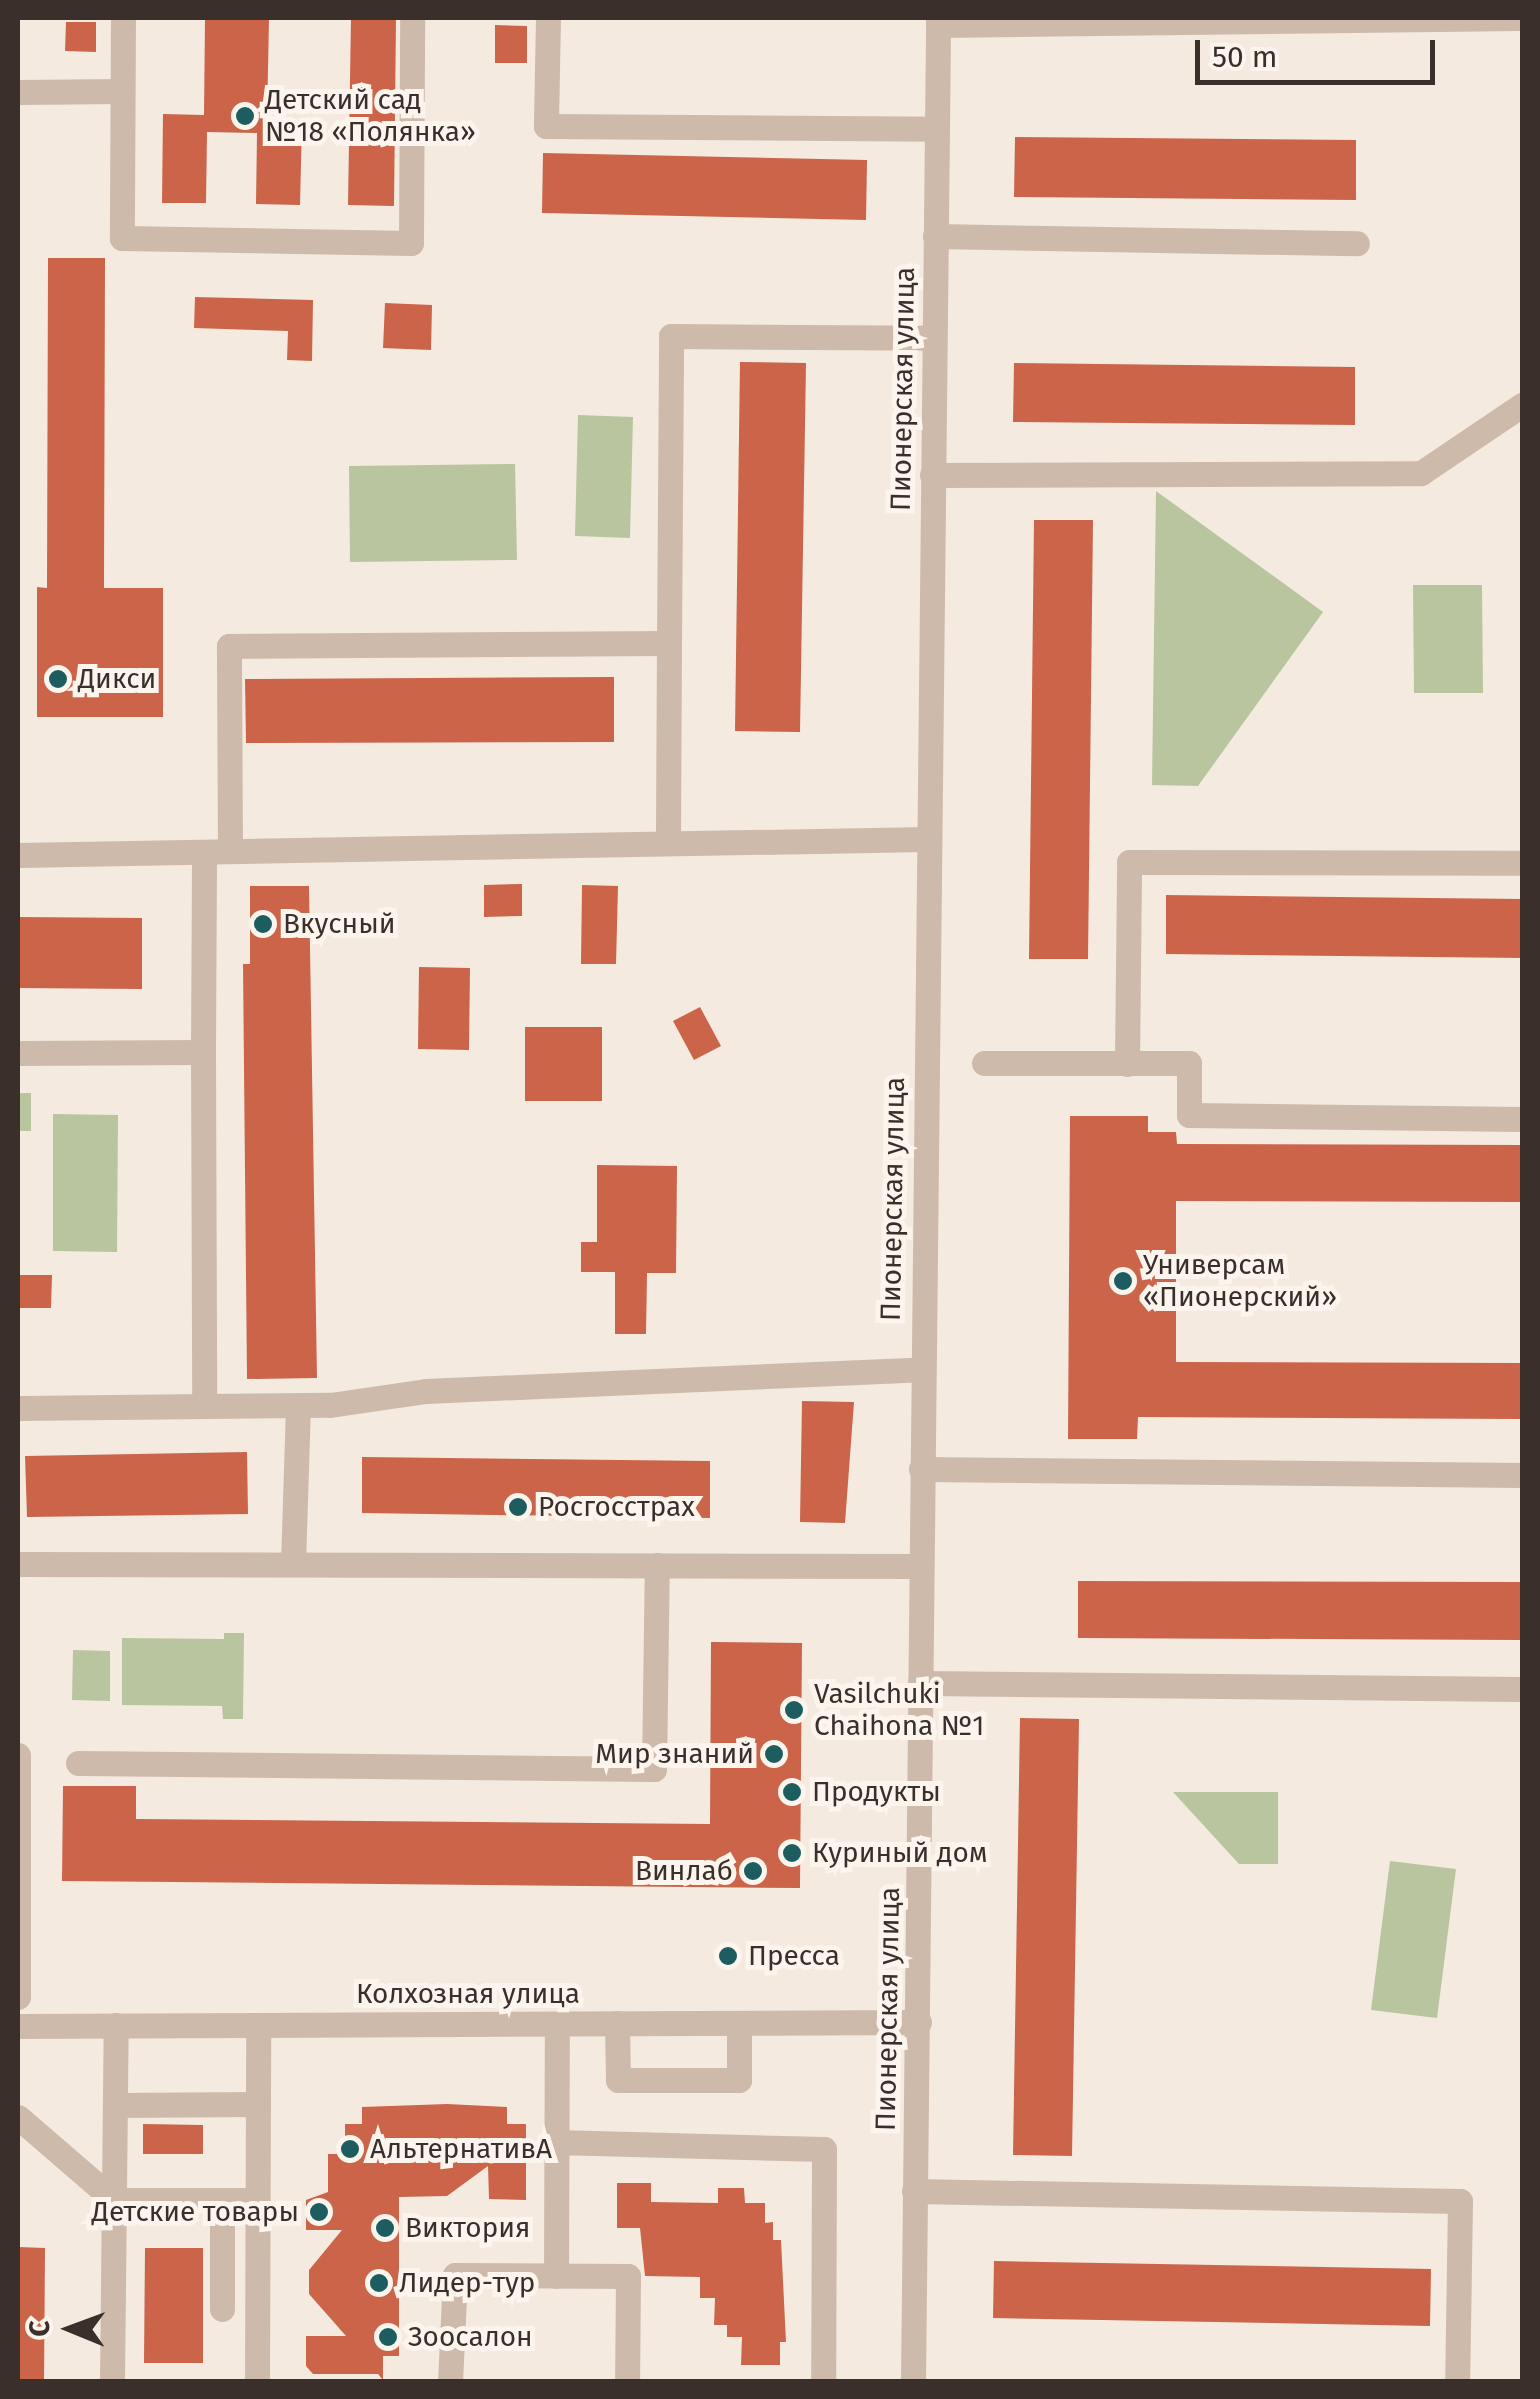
<!DOCTYPE html>
<meta charset="utf-8">
<style>
body{margin:0}
#map{position:relative;width:1540px;height:2399px;overflow:hidden;background:#f4eae0;font-family:"Fira Sans",sans-serif}
div>[style]{position:absolute}
.green>*{inset:0;background:#b9c59f}
.building>*{inset:0;background:#cb6448}
.minor>*{height:25px;margin:-12.5px;padding:0 12.5px;transform-origin:12.5px;border-radius:12.5px;background:#cebaab}
.dots>*{width:28px;height:28px;translate:-50% -50%;box-sizing:border-box;border:5px solid #fbf5ee;border-radius:50%}
span{translate:-50% -50%;white-space:nowrap;text-align:center;line-height:1.15;-webkit-text-stroke:10px #fbf5ee;paint-order:stroke}
.poi-label{font-size:28px;color:#3b2f2b}
.left{translate:0 -50%;text-align:left}
.right{translate:-100% -50%;text-align:right}
.street-label{font-size:28px;color:#3b2f2b}
.frame{position:absolute;inset:0;border:20px solid #3b2f2b;pointer-events:none}
.north{position:absolute;left:20px;top:2279px;width:100px;height:100px;-webkit-text-stroke:8px #fbf5ee;paint-order:stroke;rotate:271deg;font-size:28px;font-weight:700;line-height:40px;text-align:center;color:#3b2f2b}
.north::after{content:'';display:block;margin:auto;width:35px;height:45px;background:#3b2f2b;clip-path:polygon(50% 0,100% 100%,50% 72%,0 100%)}
.scale{position:absolute;left:1195px;top:40px;width:240px;height:45px;box-sizing:border-box;border:5px solid #3b2f2b;border-top:0;padding-left:12px;font-size:30px;line-height:35px;white-space:nowrap;color:#3b2f2b;-webkit-text-stroke:8px #fbf5ee;paint-order:stroke}
</style>
<div id="map">
<div class="green">
<i style="clip-path:polygon(578px 415px,633px 417px,630px 538px,575px 536px)"></i>
<i style="clip-path:polygon(515px 464px,517px 560px,350px 562px,349px 466px)"></i>
<i style="clip-path:polygon(1156px 491px,1323px 612px,1198px 786px,1152px 785px)"></i>
<i style="clip-path:polygon(1413px 585px,1482px 585px,1483px 693px,1414px 693px)"></i>
<i style="clip-path:polygon(18px 1093px,31px 1093px,31px 1131px,18px 1131px)"></i>
<i style="clip-path:polygon(53px 1114px,118px 1115px,117px 1252px,53px 1251px)"></i>
<i style="clip-path:polygon(224px 1633px,244px 1633px,243px 1719px,223px 1719px,222px 1706px,122px 1705px,122px 1638px,224px 1639px)"></i>
<i style="clip-path:polygon(73px 1650px,110px 1651px,110px 1701px,72px 1700px)"></i>
<i style="clip-path:polygon(1173px 1792px,1278px 1792px,1278px 1864px,1239px 1864px)"></i>
<i style="clip-path:polygon(1390px 1861px,1456px 1869px,1437px 2018px,1371px 2010px)"></i>
</div>
<div class="building">
<i style="clip-path:polygon(205px 18px,269px 18px,267px 121px,302px 122px,300px 205px,256px 204px,257px 133px,207px 132px,206px 203px,162px 203px,163px 114px,204px 115px)"></i>
<i style="clip-path:polygon(351px 18px,396px 18px,394px 206px,348px 205px)"></i>
<i style="clip-path:polygon(66px 22px,96px 22px,96px 52px,65px 51px)"></i>
<i style="clip-path:polygon(495px 25px,527px 26px,527px 63px,495px 63px)"></i>
<i style="clip-path:polygon(1015px 137px,1356px 140px,1356px 200px,1014px 197px)"></i>
<i style="clip-path:polygon(543px 153px,867px 160px,866px 220px,542px 213px)"></i>
<i style="clip-path:polygon(48px 258px,105px 258px,104px 588px,163px 588px,163px 717px,37px 717px,37px 587px,47px 588px)"></i>
<i style="clip-path:polygon(195px 297px,313px 300px,312px 361px,287px 360px,288px 331px,194px 328px)"></i>
<i style="clip-path:polygon(385px 303px,432px 305px,431px 350px,383px 348px)"></i>
<i style="clip-path:polygon(740px 362px,806px 363px,800px 732px,735px 731px)"></i>
<i style="clip-path:polygon(1014px 363px,1355px 367px,1355px 425px,1013px 422px)"></i>
<i style="clip-path:polygon(1034px 520px,1093px 520px,1088px 959px,1029px 959px)"></i>
<i style="clip-path:polygon(614px 677px,614px 742px,246px 743px,245px 679px)"></i>
<i style="clip-path:polygon(522px 884px,522px 916px,484px 917px,484px 885px)"></i>
<i style="clip-path:polygon(582px 885px,618px 886px,616px 964px,581px 964px)"></i>
<i style="clip-path:polygon(250px 886px,309px 886px,317px 1378px,247px 1379px,243px 964px,250px 964px)"></i>
<i style="clip-path:polygon(1166px 895px,1522px 899px,1522px 958px,1166px 954px)"></i>
<i style="clip-path:polygon(18px 917px,142px 918px,142px 989px,18px 988px)"></i>
<i style="clip-path:polygon(419px 967px,470px 968px,469px 1050px,418px 1049px)"></i>
<i style="clip-path:polygon(700px 1007px,721px 1046px,694px 1060px,673px 1021px)"></i>
<i style="clip-path:polygon(525px 1027px,602px 1027px,602px 1101px,525px 1101px)"></i>
<i style="clip-path:polygon(1070px 1116px,1148px 1116px,1148px 1132px,1176px 1132px,1177px 1144px,1522px 1145px,1522px 1202px,1176px 1201px,1176px 1362px,1521px 1363px,1521px 1419px,1138px 1417px,1137px 1439px,1068px 1439px)"></i>
<i style="clip-path:polygon(597px 1165px,677px 1166px,676px 1273px,647px 1273px,646px 1334px,615px 1334px,615px 1272px,581px 1272px,581px 1242px,597px 1242px)"></i>
<i style="clip-path:polygon(18px 1275px,52px 1275px,51px 1308px,18px 1308px)"></i>
<i style="clip-path:polygon(802px 1401px,854px 1402px,845px 1523px,800px 1522px)"></i>
<i style="clip-path:polygon(247px 1452px,248px 1514px,27px 1517px,25px 1456px)"></i>
<i style="clip-path:polygon(362px 1457px,710px 1461px,710px 1518px,362px 1513px)"></i>
<i style="clip-path:polygon(1078px 1581px,1520px 1582px,1520px 1640px,1078px 1638px)"></i>
<i style="clip-path:polygon(711px 1642px,802px 1643px,800px 1888px,62px 1881px,63px 1786px,136px 1786px,136px 1819px,710px 1824px)"></i>
<i style="clip-path:polygon(1020px 1718px,1079px 1719px,1072px 2156px,1013px 2155px)"></i>
<i style="clip-path:polygon(447px 2104px,507px 2107px,507px 2124px,526px 2124px,526px 2200px,489px 2199px,488px 2166px,447px 2196px,399px 2197px,399px 2356px,383px 2356px,383px 2380px,378px 2374px,313px 2374px,306px 2366px,306px 2336px,346px 2336px,309px 2294px,309px 2270px,342px 2230px,306px 2230px,306px 2200px,328px 2192px,328px 2154px,345px 2154px,345px 2124px,362px 2124px,362px 2107px)"></i>
<i style="clip-path:polygon(143px 2124px,203px 2125px,203px 2154px,143px 2154px)"></i>
<i style="clip-path:polygon(617px 2183px,651px 2183px,651px 2202px,718px 2203px,718px 2188px,744px 2188px,745px 2203px,765px 2203px,765px 2223px,773px 2222px,773px 2240px,781px 2240px,786px 2342px,780px 2342px,780px 2365px,741px 2365px,742px 2337px,727px 2337px,727px 2325px,714px 2325px,715px 2298px,700px 2298px,700px 2277px,645px 2276px,640px 2228px,617px 2228px)"></i>
<i style="clip-path:polygon(18px 2247px,45px 2248px,44px 2382px,18px 2382px)"></i>
<i style="clip-path:polygon(145px 2248px,203px 2248px,203px 2363px,144px 2363px)"></i>
<i style="clip-path:polygon(994px 2261px,1431px 2269px,1430px 2326px,993px 2318px)"></i>
</div>
<div class="minor">
<i style="left:123px;top:18px;width:220px;rotate:90.3deg"></i>
<i style="left:122px;top:238px;width:289px;rotate:1deg"></i>
<i style="left:411px;top:243px;width:225px;rotate:-89.7deg"></i>
<i style="left:548px;top:18px;width:108px;rotate:91.1deg"></i>
<i style="left:546px;top:126px;width:391px;rotate:0.4deg"></i>
<i style="left:938px;top:25px;width:584px;rotate:-0.69deg"></i>
<i style="left:18px;top:92px;width:104px;rotate:-0.6deg"></i>
<i style="left:935px;top:236px;width:422px;rotate:1deg"></i>
<i style="left:932px;top:475px;width:489px;rotate:-0.2deg"></i>
<i style="left:1421px;top:473px;width:122px;rotate:-34deg"></i>
<i style="left:669px;top:643px;width:307px;rotate:-89.6deg"></i>
<i style="left:671px;top:336px;width:263px;rotate:0.4deg"></i>
<i style="left:230px;top:851px;width:205px;rotate:-90.3deg"></i>
<i style="left:229px;top:646px;width:440px;rotate:-0.4deg"></i>
<i style="left:669px;top:643px;width:200px;rotate:90.3deg"></i>
<i style="left:18px;top:855px;width:909px;rotate:-1.01deg"></i>
<i style="left:203px;top:1052px;width:354px;rotate:89.8deg"></i>
<i style="left:18px;top:1053px;width:185px;rotate:-0.3deg"></i>
<i style="left:203px;top:1052px;width:200px;rotate:-89.7deg"></i>
<i style="left:984px;top:1063px;width:205px"></i>
<i style="left:1189px;top:1063px;width:52px;rotate:90deg"></i>
<i style="left:1189px;top:1115px;width:333px;rotate:0.7deg"></i>
<i style="left:1127px;top:1064px;width:202px;rotate:-89.4deg"></i>
<i style="left:1129px;top:862px;width:393px;rotate:0.1deg"></i>
<i style="left:18px;top:1408px;width:312px;rotate:-0.6deg"></i>
<i style="left:330px;top:1405px;width:97px;rotate:-8.3deg"></i>
<i style="left:426px;top:1391px;width:496px;rotate:-2.5deg"></i>
<i style="left:921px;top:1469px;width:601px;rotate:0.57deg"></i>
<i style="left:18px;top:1564px;width:903px;rotate:0.13deg"></i>
<i style="left:293px;top:1564px;width:158px;rotate:-88.2deg"></i>
<i style="left:920px;top:1683px;width:602px;rotate:0.57deg"></i>
<i style="left:18px;top:1755px;width:242px;rotate:90deg"></i>
<i style="left:78px;top:1763px;width:576px;rotate:0.6deg"></i>
<i style="left:654px;top:1769px;width:204px;rotate:-89.2deg"></i>
<i style="left:617px;top:2023px;width:57px;rotate:89deg"></i>
<i style="left:618px;top:2080px;width:121px"></i>
<i style="left:739px;top:2080px;width:57px;rotate:-90deg"></i>
<i style="left:18px;top:2026px;width:901px;rotate:-0.25deg"></i>
<i style="left:115px;top:2105px;width:142px;rotate:-0.4deg"></i>
<i style="left:18px;top:2117px;width:127px;rotate:40.8deg"></i>
<i style="left:114px;top:2200px;width:143px"></i>
<i style="left:556px;top:2142px;width:268px;rotate:1.5deg"></i>
<i style="left:824px;top:2149px;width:233px;rotate:90.2deg"></i>
<i style="left:914px;top:2191px;width:546px;rotate:1.05deg"></i>
<i style="left:1460px;top:2201px;width:181px;rotate:90.9deg"></i>
<i style="left:222px;top:2200px;width:109px;rotate:90deg"></i>
<i style="left:556px;top:2276px;width:252px;rotate:-89.8deg"></i>
<i style="left:112px;top:2382px;width:357px;rotate:-89.4deg"></i>
<i style="left:257px;top:2382px;width:357px;rotate:-89.8deg"></i>
<i style="left:450px;top:2382px;width:107px;rotate:-87.3deg"></i>
<i style="left:455px;top:2275px;width:173px;rotate:0.3deg"></i>
<i style="left:628px;top:2276px;width:106px;rotate:90.5deg"></i>
<i style="left:913px;top:2382px;width:2364px;rotate:-89.39deg"></i>
</div>
<div class="dots">
<i style="left:245px;top:116px;background:#1d5d5f"></i>
<i style="left:58px;top:679px;background:#1d5d5f"></i>
<i style="left:263px;top:924px;background:#1d5d5f"></i>
<i style="left:1123px;top:1281px;background:#1d5d5f"></i>
<i style="left:518px;top:1507px;background:#1d5d5f"></i>
<i style="left:794px;top:1710px;background:#1d5d5f"></i>
<i style="left:774px;top:1754px;background:#1d5d5f"></i>
<i style="left:792px;top:1792px;background:#1d5d5f"></i>
<i style="left:792px;top:1853px;background:#1d5d5f"></i>
<i style="left:753px;top:1871px;background:#1d5d5f"></i>
<i style="left:728px;top:1956px;background:#1d5d5f"></i>
<i style="left:350px;top:2149px;background:#1d5d5f"></i>
<i style="left:319px;top:2212px;background:#1d5d5f"></i>
<i style="left:385px;top:2228px;background:#1d5d5f"></i>
<i style="left:379px;top:2283px;background:#1d5d5f"></i>
<i style="left:388px;top:2337px;background:#1d5d5f"></i>
</div>
<div class="poi-label">
<span class="left" style="left:265px;top:116px">Детский сад<br>№18 «Полянка»</span>
<span class="left" style="left:78px;top:679px">Дикси</span>
<span class="left" style="left:283px;top:924px">Вкусный</span>
<span class="left" style="left:1143px;top:1281px">Универсам<br>«Пионерский»</span>
<span class="left" style="left:538px;top:1507px">Росгосстрах</span>
<span class="left" style="left:814px;top:1710px">Vasilchuki<br>Chaihona №1</span>
<span class="right" style="left:754px;top:1754px">Мир знаний</span>
<span class="left" style="left:812px;top:1792px">Продукты</span>
<span class="left" style="left:812px;top:1853px">Куриный дом</span>
<span class="right" style="left:733px;top:1871px">Винлаб</span>
<span class="left" style="left:748px;top:1956px">Пресса</span>
<span class="left" style="left:370px;top:2149px">АльтернативА</span>
<span class="right" style="left:299px;top:2212px">Детские товары</span>
<span class="left" style="left:405px;top:2228px">Виктория</span>
<span class="left" style="left:399px;top:2283px">Лидер-тур</span>
<span class="left" style="left:408px;top:2337px">Зоосалон</span>
</div>
<div class="street-label">
<span style="left:903px;top:389px;rotate:-89deg">Пионерская улица</span>
<span style="left:893px;top:1199px;rotate:-89deg">Пионерская улица</span>
<span style="left:468px;top:1994px">Колхозная улица</span>
<span style="left:888px;top:2009px;rotate:-89deg">Пионерская улица</span>
</div>
<div class="frame"></div>
<div class="north">С</div>
<div class="scale">50 m</div>
</div>
